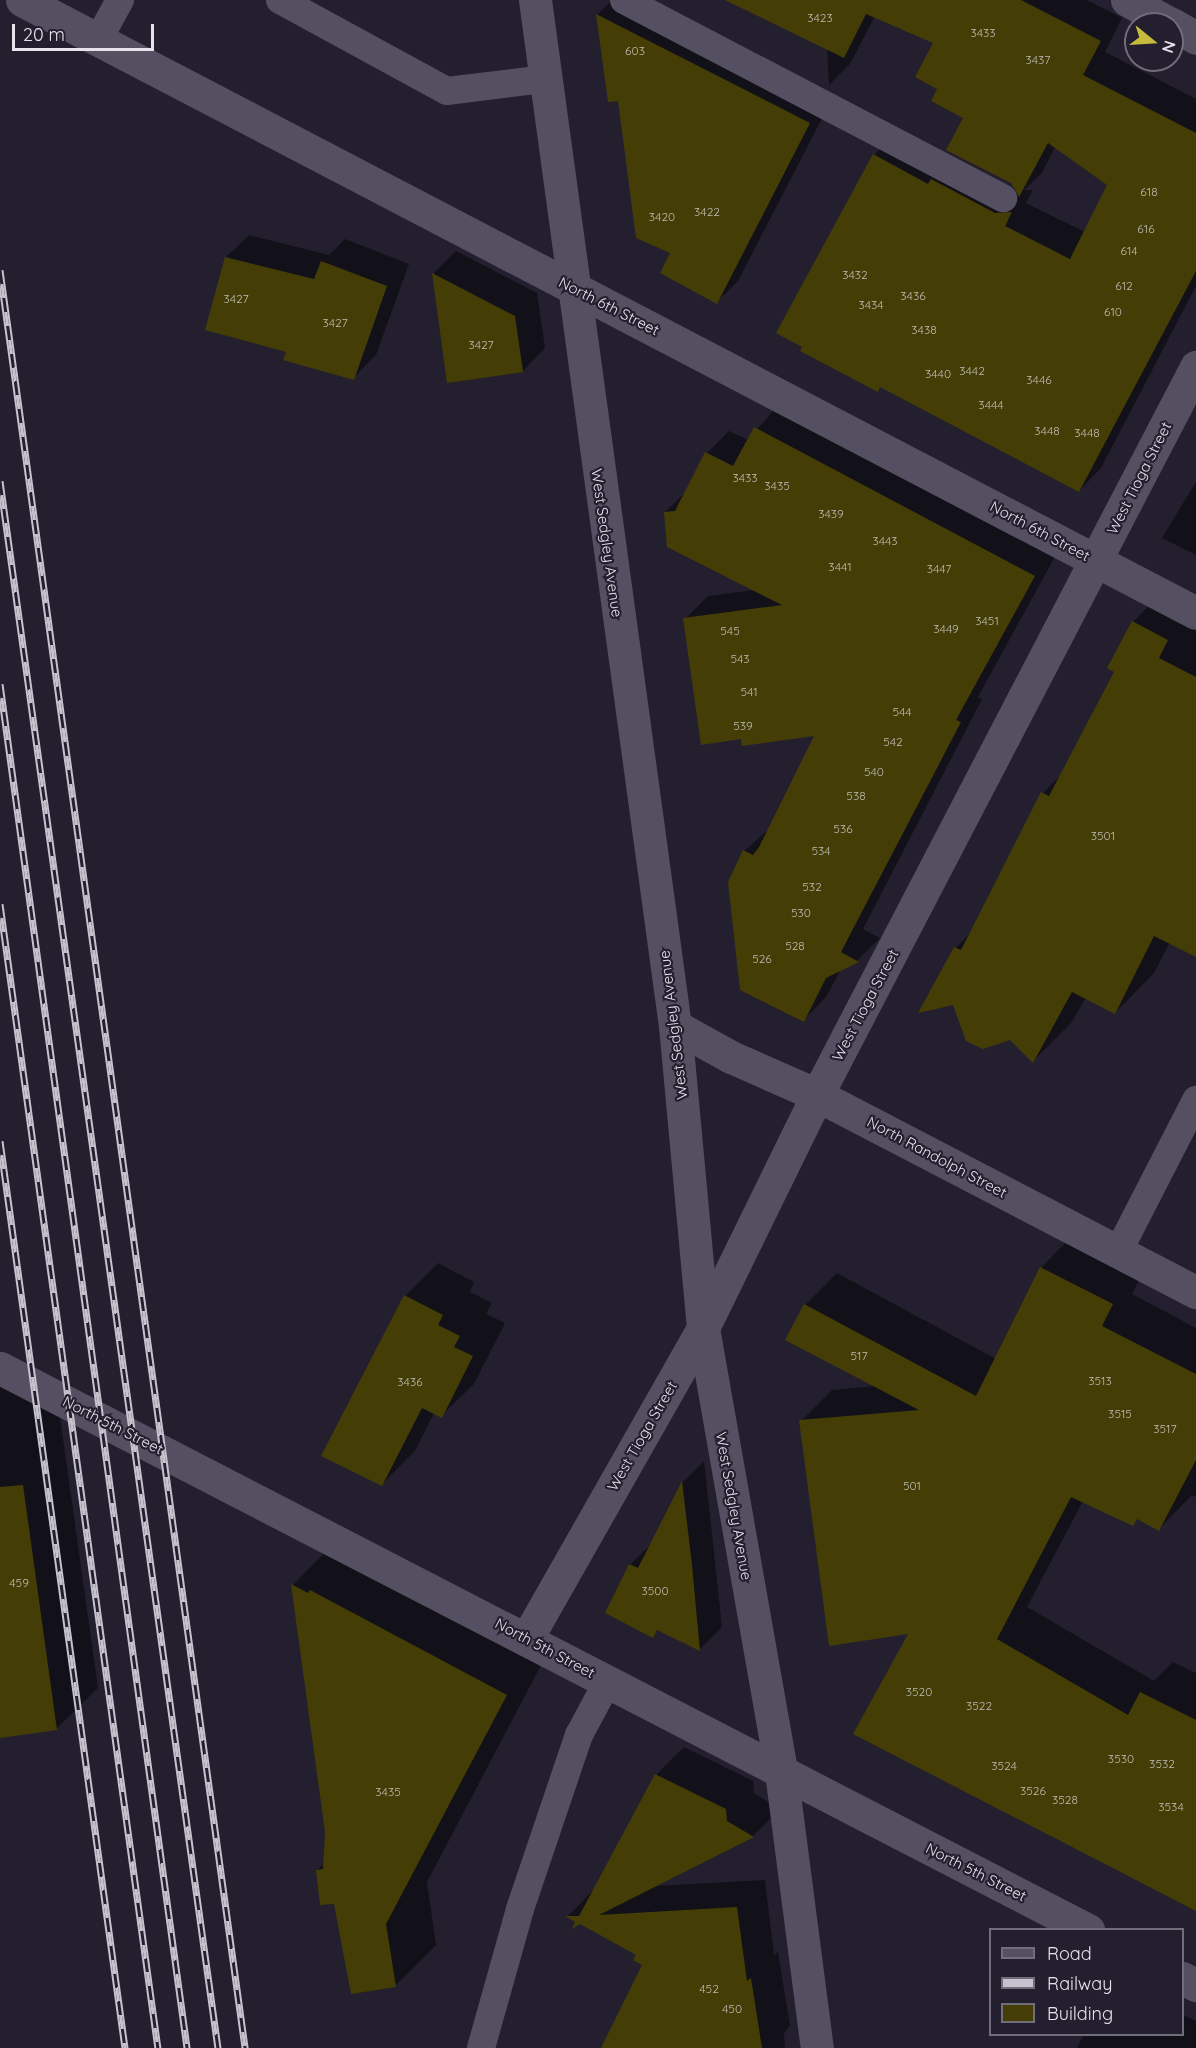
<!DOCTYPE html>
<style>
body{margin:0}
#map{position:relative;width:1196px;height:2048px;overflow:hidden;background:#231f2e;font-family:Quicksand,sans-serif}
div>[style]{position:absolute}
.shadow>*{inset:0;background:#0007}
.building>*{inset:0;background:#443e06}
.service>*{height:28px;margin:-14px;padding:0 14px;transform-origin:14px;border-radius:14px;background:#545061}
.minor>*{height:33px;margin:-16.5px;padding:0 16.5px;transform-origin:16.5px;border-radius:16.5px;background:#545061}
.tertiary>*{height:33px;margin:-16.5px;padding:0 16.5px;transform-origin:16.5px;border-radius:16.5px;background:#545061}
.rail>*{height:7px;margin-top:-3.5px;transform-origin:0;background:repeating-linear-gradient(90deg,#231f2e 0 14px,#c6c3ce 0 28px);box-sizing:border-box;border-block:2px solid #c6c3ce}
span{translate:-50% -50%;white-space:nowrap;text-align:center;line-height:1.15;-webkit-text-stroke:4.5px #231f2e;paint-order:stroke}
.number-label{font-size:12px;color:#bebab3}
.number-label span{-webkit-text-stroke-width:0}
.street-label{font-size:15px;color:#e6e3ed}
.legend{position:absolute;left:989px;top:1928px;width:195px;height:108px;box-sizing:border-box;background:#231f2e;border:2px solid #716d7a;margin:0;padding:8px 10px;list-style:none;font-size:18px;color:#e6e3ed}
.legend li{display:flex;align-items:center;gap:12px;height:30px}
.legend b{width:30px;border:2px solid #716d7a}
.north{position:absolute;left:1124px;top:12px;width:60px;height:60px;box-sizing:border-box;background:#231f2e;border:2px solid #716d7a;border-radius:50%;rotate:108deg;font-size:16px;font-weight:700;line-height:24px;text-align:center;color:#e6e3ed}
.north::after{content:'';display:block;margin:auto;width:21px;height:27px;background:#c7bb3b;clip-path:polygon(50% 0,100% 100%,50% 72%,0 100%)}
.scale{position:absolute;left:12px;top:24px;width:142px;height:27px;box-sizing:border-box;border:3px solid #e6e3ed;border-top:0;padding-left:8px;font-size:18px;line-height:21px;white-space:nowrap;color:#e6e3ed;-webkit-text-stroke:4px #231f2e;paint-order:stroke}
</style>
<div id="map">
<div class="shadow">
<i style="clip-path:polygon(612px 0,831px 101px,738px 281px,717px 302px,672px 252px,620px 99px,609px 100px,598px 14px)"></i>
<i style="clip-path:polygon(evenodd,760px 0,1087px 0,1122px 18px,1105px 52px,1196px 99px,1196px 286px,1101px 468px,1079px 491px,881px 386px,877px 390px,874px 155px,897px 133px,1016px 189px,965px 117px,939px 88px,935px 42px,875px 16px,850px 64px,829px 85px,827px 47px,760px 0,1055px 147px,1109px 185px,1085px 232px,1026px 203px,1033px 190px,1024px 190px,1042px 173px,1055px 147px)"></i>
<i style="clip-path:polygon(249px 235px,329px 255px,345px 239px,409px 264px,376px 355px,353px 378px,288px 351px,226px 257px)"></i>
<i style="clip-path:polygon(456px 251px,537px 293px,545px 348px,523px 371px,449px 382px,434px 273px)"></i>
<i style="clip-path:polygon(778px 405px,1057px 553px,978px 697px,982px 699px,863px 929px,880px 938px,858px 960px,841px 969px,826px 997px,804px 1020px,744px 851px,769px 829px,816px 734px,742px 737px,685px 619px,708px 596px,755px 590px,665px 512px,688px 490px,707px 453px,729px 431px,748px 440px)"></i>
<i style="clip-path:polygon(1196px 482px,1196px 555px,1162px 538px)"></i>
<i style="clip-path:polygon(1172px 583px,1196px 595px,1196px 956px,1170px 942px,1154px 973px,1115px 1013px,1086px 997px,1072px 1022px,1033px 1061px,1010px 1039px,956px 948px,972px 931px,1043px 793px,1064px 772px,1116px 672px,1133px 622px)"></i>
<i style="clip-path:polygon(1072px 1236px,1143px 1273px,1132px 1294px,1196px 1328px,1196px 1497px,1192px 1495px,1159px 1529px,1138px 1518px,1132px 1524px,1083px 1501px,1027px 1607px,1154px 1681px,1173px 1662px,1196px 1673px,1196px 1909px,911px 1632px,801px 1421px,832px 1390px,876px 1386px,787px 1340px,806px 1304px,837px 1273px,996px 1359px,1041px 1268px)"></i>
<i style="clip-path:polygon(438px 1263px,474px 1282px,470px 1292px,492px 1303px,486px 1314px,505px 1323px,474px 1384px,441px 1416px,434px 1413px,415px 1451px,382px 1484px,405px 1296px)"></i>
<i style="clip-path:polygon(0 1367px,57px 1396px,98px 1688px,57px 1728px,0 1735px)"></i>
<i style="clip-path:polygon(704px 1461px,722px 1627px,700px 1649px,659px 1629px,652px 1636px,630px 1565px,653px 1542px,683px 1482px)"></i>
<i style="clip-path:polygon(333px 1544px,547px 1654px,427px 1882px,436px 1945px,395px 1986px,335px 1902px,317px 1870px,325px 1863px,326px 1831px,293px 1585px)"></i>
<i style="clip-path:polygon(684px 1747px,753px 1781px,754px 1793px,780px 1809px,753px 1836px,653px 1886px,765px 1880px,774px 1955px,778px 1952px,790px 2026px,784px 2033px,785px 2048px,602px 2048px,644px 1965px,638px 1954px,568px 1916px,594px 1889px,656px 1775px)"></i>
<i style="clip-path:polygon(1182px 2014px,1196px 2021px,1196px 2048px,1077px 2048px,1084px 2034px,1182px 2034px)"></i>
</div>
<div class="building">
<i style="clip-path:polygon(725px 0,1021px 0,1101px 41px,1083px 75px,1196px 133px,1196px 271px,1079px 492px,880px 387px,878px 392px,800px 351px,802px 347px,776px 333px,873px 154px,928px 184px,931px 179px,995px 213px,1012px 212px,1005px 226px,1070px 259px,1107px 185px,1048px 143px,1019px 197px,1011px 183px,946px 150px,963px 118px,931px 101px,937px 89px,915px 77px,933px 43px,866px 14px,844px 58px)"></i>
<i style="clip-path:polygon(596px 14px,810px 123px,717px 304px,660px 273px,670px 253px,636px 238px,618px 101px,608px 102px)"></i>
<i style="clip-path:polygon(225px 257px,314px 279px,321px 261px,387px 286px,354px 380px,283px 360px,286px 352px,205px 330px)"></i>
<i style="clip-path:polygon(432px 273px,515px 316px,523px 372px,447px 383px)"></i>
<i style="clip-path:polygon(754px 427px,1035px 576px,956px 720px,961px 722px,841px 952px,859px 962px,826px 978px,804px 1022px,740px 990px,728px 882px,743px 850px,753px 855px,759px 847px,814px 736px,742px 746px,741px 739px,701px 745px,683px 618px,782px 605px,667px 547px,664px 512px,675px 511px,705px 452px,733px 466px)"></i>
<i style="clip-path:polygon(1132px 621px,1168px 640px,1159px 658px,1196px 677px,1196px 957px,1154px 936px,1115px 1014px,1072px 992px,1033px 1063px,1010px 1040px,983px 1049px,966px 1041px,953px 1005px,918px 1013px,954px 947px,961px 950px,1041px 792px,1049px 796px,1114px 672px,1107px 668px)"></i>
<i style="clip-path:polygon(1040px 1267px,1113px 1304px,1102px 1326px,1196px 1374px,1196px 1460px,1159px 1531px,1137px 1519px,1133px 1526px,1071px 1497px,997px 1639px,1128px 1715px,1140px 1692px,1196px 1720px,1196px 1911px,853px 1734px,908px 1634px,829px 1646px,799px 1420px,919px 1410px,785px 1340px,804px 1304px,976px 1396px)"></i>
<i style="clip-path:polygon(404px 1295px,443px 1315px,438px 1325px,460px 1336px,454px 1347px,473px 1356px,442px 1418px,422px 1408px,382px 1486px,321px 1456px)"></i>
<i style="clip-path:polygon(682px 1481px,692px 1565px,700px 1651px,657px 1630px,653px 1638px,605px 1613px,629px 1564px,638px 1568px)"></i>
<i style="clip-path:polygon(23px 1485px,57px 1730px,0 1738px,0 1487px)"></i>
<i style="clip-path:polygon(291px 1584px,308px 1593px,310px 1590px,507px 1695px,386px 1924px,396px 1987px,351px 1994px,334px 1904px,320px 1905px,316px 1870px,323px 1869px,325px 1832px)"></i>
<i style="clip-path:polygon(655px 1774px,726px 1809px,727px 1821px,754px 1837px,599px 1915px,737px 1907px,747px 1981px,751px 1978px,762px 2048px,601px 2048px,642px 1965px,633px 1960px,636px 1955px,580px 1924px,572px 1929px,575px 1922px,565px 1916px,579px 1916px)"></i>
</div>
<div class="service">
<i style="left:280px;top:0;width:190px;rotate:28.6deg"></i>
<i style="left:447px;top:91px;width:99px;rotate:-7deg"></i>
<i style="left:624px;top:0;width:428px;rotate:27.6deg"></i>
<i style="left:98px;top:40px;width:46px;rotate:-61.2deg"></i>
<i style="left:1118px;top:1252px;width:171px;rotate:-62.8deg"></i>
<i style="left:481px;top:2048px;width:144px;rotate:-74.3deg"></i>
<i style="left:520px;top:1909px;width:184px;rotate:-71.3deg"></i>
<i style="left:579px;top:1735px;width:61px;rotate:-61.8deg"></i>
</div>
<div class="minor">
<i style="left:1127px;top:0;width:50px;rotate:28.6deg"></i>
<i style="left:1172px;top:24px;width:28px;rotate:30deg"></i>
<i style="left:675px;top:1026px;width:64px;rotate:29deg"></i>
<i style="left:731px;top:1057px;width:94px;rotate:23.8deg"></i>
<i style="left:817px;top:1095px;width:427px;rotate:27.5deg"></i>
<i style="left:527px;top:1638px;width:356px;rotate:-60.4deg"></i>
<i style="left:703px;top:1328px;width:259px;rotate:-63.9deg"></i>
<i style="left:817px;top:1095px;width:821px;rotate:-62.5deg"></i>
</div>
<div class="tertiary">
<i style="left:22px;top:0;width:1324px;rotate:27.57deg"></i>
<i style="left:535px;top:0;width:1036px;rotate:82.23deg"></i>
<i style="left:675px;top:1026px;width:303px;rotate:84.7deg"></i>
<i style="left:703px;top:1328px;width:451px;rotate:80deg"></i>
<i style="left:781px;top:1772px;width:278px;rotate:82.6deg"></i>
<i style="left:0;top:1368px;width:1225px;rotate:27.32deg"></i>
<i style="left:1182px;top:1978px;width:16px;rotate:27deg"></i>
</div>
<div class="rail">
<i style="left:0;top:270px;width:1795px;rotate:82.15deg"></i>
<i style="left:0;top:481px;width:1582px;rotate:82.08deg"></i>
<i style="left:0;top:684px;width:1377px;rotate:82.19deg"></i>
<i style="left:0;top:904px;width:1155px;rotate:82.14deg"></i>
<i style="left:0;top:1141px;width:916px;rotate:82.15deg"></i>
</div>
<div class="number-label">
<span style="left:820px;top:18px">3423</span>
<span style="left:983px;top:33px">3433</span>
<span style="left:635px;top:51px">603</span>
<span style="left:1038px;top:60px">3437</span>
<span style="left:1149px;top:192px">618</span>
<span style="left:707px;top:212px">3422</span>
<span style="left:662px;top:217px">3420</span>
<span style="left:1146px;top:229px">616</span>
<span style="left:1129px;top:251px">614</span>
<span style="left:855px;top:275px">3432</span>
<span style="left:1124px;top:286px">612</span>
<span style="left:913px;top:296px">3436</span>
<span style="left:236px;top:299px">3427</span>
<span style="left:871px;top:305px">3434</span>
<span style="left:1113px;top:312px">610</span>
<span style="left:335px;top:323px">3427</span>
<span style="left:924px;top:330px">3438</span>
<span style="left:481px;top:345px">3427</span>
<span style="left:972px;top:371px">3442</span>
<span style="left:938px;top:374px">3440</span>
<span style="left:1039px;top:380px">3446</span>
<span style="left:991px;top:405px">3444</span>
<span style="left:1047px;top:431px">3448</span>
<span style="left:1087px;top:433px">3448</span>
<span style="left:745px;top:478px">3433</span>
<span style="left:777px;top:486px">3435</span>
<span style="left:831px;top:514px">3439</span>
<span style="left:885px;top:541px">3443</span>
<span style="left:840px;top:567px">3441</span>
<span style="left:939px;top:569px">3447</span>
<span style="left:987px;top:621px">3451</span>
<span style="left:946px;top:629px">3449</span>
<span style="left:730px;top:631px">545</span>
<span style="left:740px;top:659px">543</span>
<span style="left:749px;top:692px">541</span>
<span style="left:902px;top:712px">544</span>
<span style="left:743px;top:726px">539</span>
<span style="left:893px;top:742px">542</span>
<span style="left:874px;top:772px">540</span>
<span style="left:856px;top:796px">538</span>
<span style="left:843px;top:829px">536</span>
<span style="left:1103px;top:836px">3501</span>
<span style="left:821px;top:851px">534</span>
<span style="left:812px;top:887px">532</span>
<span style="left:801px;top:913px">530</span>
<span style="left:795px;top:946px">528</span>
<span style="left:762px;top:959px">526</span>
<span style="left:859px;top:1356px">517</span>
<span style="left:1100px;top:1381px">3513</span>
<span style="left:410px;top:1382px">3436</span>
<span style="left:1120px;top:1414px">3515</span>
<span style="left:1165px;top:1429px">3517</span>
<span style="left:912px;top:1486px">501</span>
<span style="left:19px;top:1583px">459</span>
<span style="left:655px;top:1591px">3500</span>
<span style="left:919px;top:1692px">3520</span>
<span style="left:979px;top:1706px">3522</span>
<span style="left:1121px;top:1759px">3530</span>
<span style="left:1162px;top:1764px">3532</span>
<span style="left:1004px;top:1766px">3524</span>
<span style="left:1033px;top:1791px">3526</span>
<span style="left:388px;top:1792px">3435</span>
<span style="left:1065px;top:1800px">3528</span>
<span style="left:1171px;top:1807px">3534</span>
<span style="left:709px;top:1989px">452</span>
<span style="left:732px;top:2009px">450</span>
</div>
<div class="street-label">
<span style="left:609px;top:306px;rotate:27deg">North 6th Street</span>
<span style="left:1139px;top:478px;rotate:-63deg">West Tioga Street</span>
<span style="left:1040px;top:531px;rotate:28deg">North 6th Street</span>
<span style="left:607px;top:543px;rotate:82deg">West Sedgley Avenue</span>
<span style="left:865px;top:1005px;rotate:-62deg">West Tioga Street</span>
<span style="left:673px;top:1025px;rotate:-97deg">West Sedgley Avenue</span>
<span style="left:937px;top:1157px;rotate:28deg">North Randolph Street</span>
<span style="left:113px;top:1425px;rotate:27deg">North 5th Street</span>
<span style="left:642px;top:1436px;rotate:-60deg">West Tioga Street</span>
<span style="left:734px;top:1506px;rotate:80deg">West Sedgley Avenue</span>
<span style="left:545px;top:1648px;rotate:28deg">North 5th Street</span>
<span style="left:976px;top:1872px;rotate:27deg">North 5th Street</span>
</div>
<ul class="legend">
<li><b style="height:8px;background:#545061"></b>Road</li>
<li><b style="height:8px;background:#c6c3ce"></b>Railway</li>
<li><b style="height:16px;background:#443e06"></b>Building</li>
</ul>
<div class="north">N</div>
<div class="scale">20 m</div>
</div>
